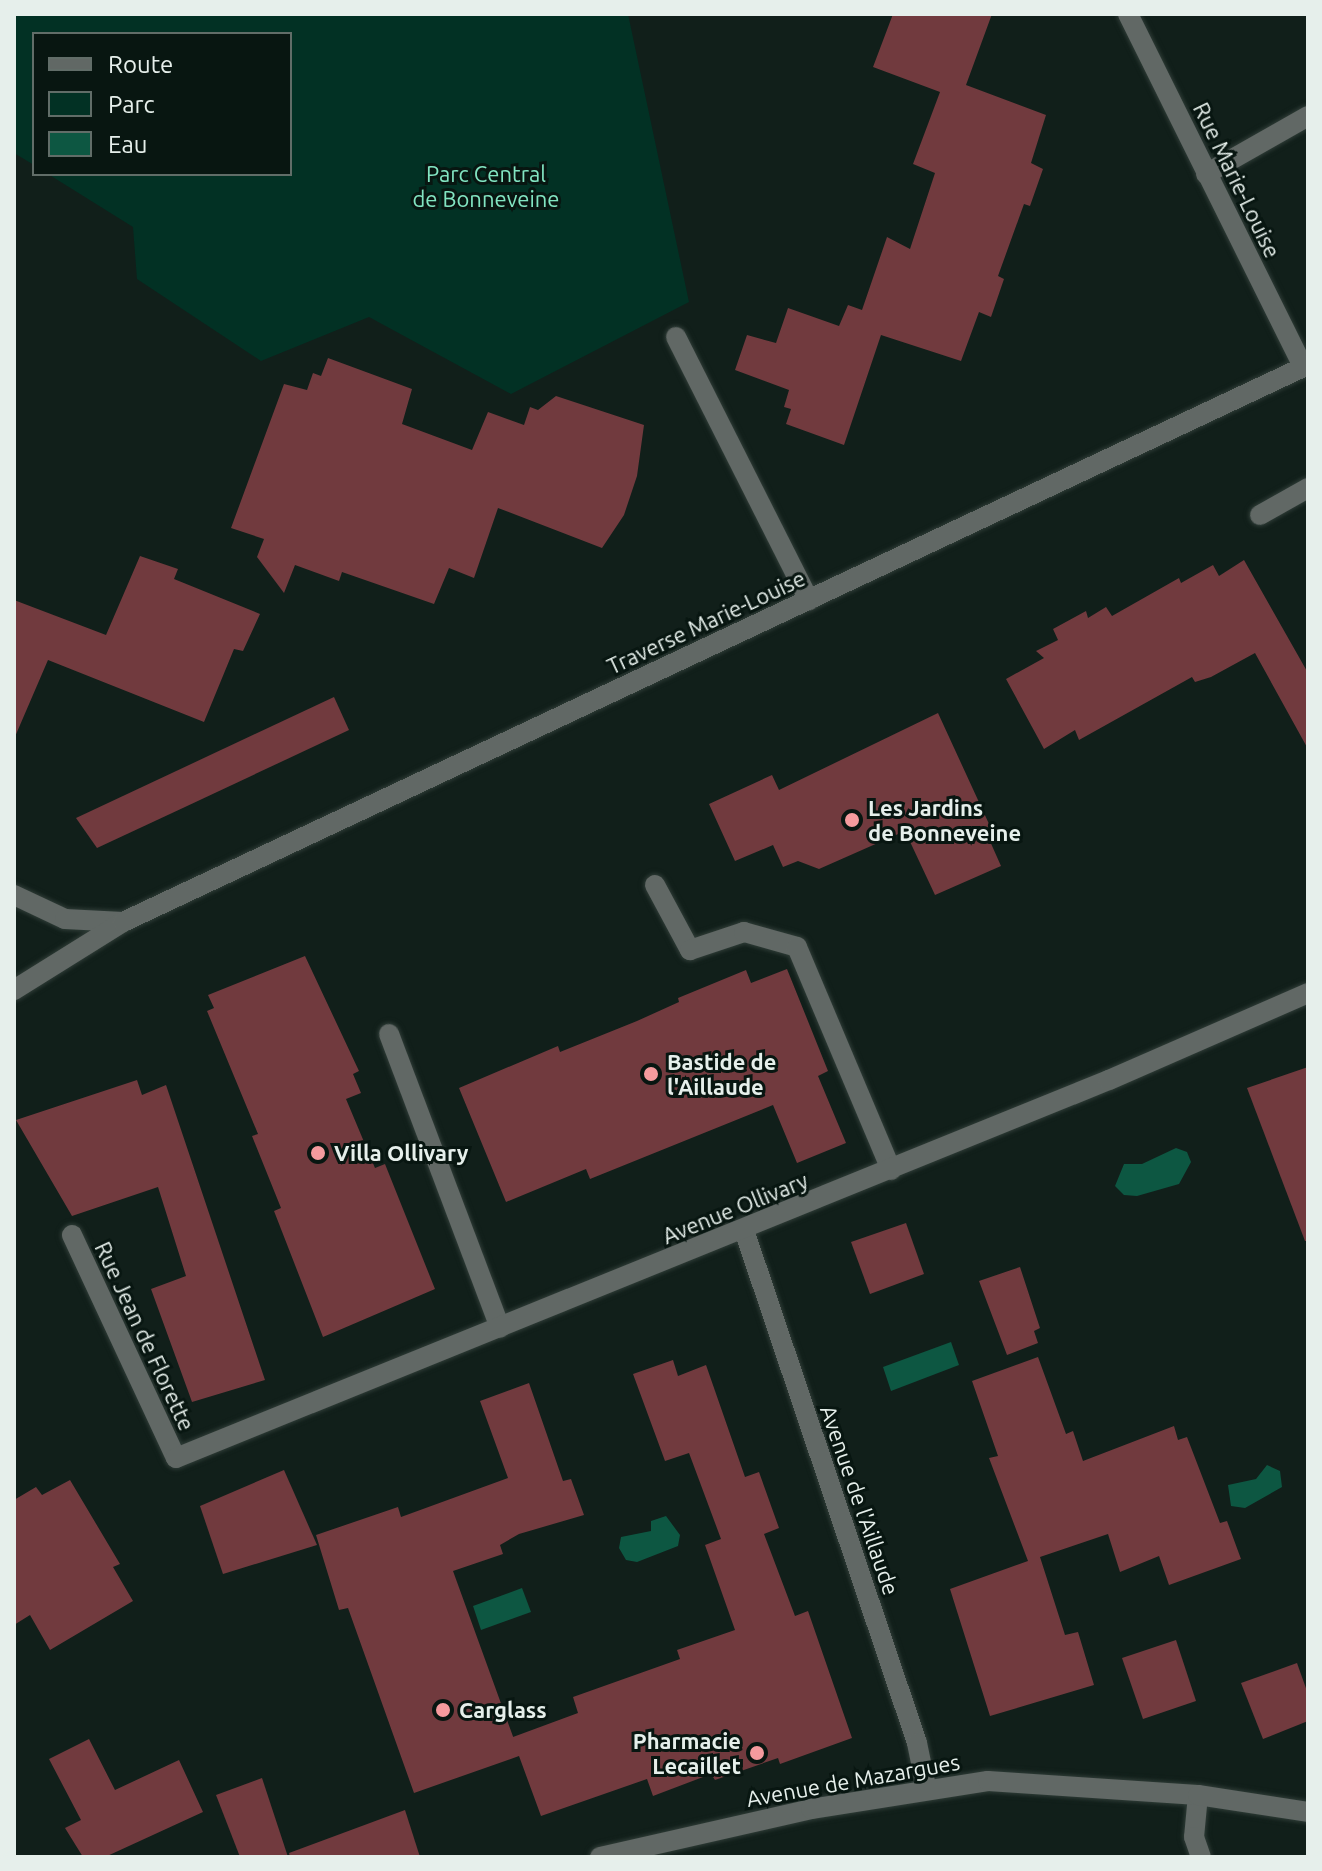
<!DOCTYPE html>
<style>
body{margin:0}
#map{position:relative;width:1322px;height:1871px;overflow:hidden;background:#111f1a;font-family:Ubuntu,sans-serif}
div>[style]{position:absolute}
.green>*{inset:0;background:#023124}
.water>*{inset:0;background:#0d5742}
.building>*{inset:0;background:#713a3e}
.roads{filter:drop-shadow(0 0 2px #2f3c37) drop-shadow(0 0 2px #2f3c37)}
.service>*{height:20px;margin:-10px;padding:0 10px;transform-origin:10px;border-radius:10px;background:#616865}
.minor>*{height:20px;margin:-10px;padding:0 10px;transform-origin:10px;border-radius:10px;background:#616865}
.tertiary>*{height:20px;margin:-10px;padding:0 10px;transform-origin:10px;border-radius:10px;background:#616865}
.dots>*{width:22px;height:22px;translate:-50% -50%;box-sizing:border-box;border:4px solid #081611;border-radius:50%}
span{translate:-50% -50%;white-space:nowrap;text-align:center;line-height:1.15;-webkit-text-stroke:6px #081611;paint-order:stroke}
.park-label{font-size:22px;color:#82e5c2}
.street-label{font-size:22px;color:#e6efeb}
.poi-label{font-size:22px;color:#e6efeb;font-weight:700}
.left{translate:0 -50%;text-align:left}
.right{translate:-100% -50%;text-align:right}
.frame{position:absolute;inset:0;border:16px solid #e6efeb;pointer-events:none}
.legend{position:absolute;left:32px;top:32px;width:260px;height:144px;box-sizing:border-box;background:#081611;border:2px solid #616d68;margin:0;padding:10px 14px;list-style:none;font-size:24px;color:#e6efeb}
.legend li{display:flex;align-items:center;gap:16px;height:40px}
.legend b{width:40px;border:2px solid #616d68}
</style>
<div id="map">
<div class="green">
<i style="clip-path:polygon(14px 14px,628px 14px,689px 302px,511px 394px,369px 317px,261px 361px,137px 279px,133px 227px,48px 174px,290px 174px,290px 34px,34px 34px,34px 165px,14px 153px)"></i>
</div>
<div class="water">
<i style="clip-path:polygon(1176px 1148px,1187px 1152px,1191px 1162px,1179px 1184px,1137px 1196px,1124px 1195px,1115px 1186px,1124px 1164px,1142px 1164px)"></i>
<i style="clip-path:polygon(951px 1342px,959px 1365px,891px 1391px,883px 1367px)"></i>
<i style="clip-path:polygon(1267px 1465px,1280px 1471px,1282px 1487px,1245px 1508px,1231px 1506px,1228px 1485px,1256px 1479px)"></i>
<i style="clip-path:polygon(666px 1516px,680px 1535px,678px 1546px,637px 1562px,626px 1560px,619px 1548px,621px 1537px,651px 1531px,651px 1521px)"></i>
<i style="clip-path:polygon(522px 1588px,531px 1612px,481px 1630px,473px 1606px)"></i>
</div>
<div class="building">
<i style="clip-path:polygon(893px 14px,992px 14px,966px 85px,1046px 115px,1031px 163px,1043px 169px,1030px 206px,1024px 204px,998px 276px,1004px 279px,991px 317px,979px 312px,961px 361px,881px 335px,844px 445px,786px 424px,791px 409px,784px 407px,789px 390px,735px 370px,747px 335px,776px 343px,788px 308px,839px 326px,848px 305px,862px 310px,887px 237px,910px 249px,935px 173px,913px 164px,940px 92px,873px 67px)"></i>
<i style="clip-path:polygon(328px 358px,412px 389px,402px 424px,472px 450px,488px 412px,524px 425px,530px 407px,538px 410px,556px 396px,644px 425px,637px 476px,624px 515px,602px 548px,498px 508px,474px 578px,449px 568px,434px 604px,342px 572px,339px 581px,295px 565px,284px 593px,257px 557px,264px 539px,231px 528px,284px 384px,307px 390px,313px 373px,321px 376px)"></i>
<i style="clip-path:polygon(140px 556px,178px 569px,174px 579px,260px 614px,243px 651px,234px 649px,204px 722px,48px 660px,14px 739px,14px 600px,106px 635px)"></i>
<i style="clip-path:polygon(1244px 560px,1308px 673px,1308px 749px,1255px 653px,1211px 677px,1195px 682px,1192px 677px,1079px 740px,1075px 730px,1044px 749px,1006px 679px,1044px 658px,1036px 651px,1058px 640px,1053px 629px,1086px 611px,1088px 618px,1106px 607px,1112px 616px,1179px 578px,1181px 583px,1213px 565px,1219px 576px)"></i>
<i style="clip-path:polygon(334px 697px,349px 730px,185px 807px,97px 848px,76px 818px)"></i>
<i style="clip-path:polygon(938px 713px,995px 837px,989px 839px,1001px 866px,935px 895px,905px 831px,819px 869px,798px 861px,783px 867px,773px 845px,735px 861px,709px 804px,772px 775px,779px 790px)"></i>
<i style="clip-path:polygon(305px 956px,359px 1071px,353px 1074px,361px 1093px,346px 1099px,375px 1168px,385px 1164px,435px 1289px,323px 1337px,274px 1211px,281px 1208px,252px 1136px,258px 1134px,207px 1011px,214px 1008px,208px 995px)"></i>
<i style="clip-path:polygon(787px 969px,828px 1071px,818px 1076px,846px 1143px,797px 1163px,773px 1105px,590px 1179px,586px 1169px,506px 1202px,459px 1088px,558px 1046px,560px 1052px,637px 1021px,679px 1002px,678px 998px,746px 970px,751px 983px)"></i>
<i style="clip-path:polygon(1308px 1067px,1308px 1241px,1305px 1241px,1247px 1088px)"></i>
<i style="clip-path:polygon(137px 1080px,142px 1095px,166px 1085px,265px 1380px,192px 1402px,151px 1289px,186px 1276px,158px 1187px,72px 1216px,16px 1120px)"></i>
<i style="clip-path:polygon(906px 1223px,924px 1274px,870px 1294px,851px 1242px)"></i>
<i style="clip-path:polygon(1020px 1267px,1040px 1328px,1034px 1331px,1038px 1343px,1007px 1355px,979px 1281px)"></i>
<i style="clip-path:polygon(1038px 1357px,1066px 1434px,1073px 1431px,1083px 1461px,1174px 1426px,1178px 1440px,1187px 1437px,1220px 1523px,1227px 1521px,1241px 1559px,1169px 1585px,1159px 1556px,1120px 1572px,1108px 1534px,1040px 1557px,1065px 1635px,1078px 1632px,1094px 1685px,990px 1716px,950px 1589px,1028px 1561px,989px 1458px,998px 1456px,972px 1381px)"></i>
<i style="clip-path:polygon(673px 1360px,678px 1376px,706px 1365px,745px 1477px,759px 1472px,779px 1528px,764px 1534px,795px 1616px,808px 1611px,852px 1738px,780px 1764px,778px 1758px,715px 1780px,711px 1774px,653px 1796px,647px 1779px,541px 1816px,519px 1756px,414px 1793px,348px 1608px,339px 1610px,316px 1535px,398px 1507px,401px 1517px,508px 1478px,480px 1401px,529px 1383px,563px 1481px,571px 1479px,584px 1515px,519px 1534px,500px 1545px,503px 1554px,453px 1571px,515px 1742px,513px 1737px,578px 1713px,573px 1697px,680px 1659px,677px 1650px,735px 1630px,705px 1545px,721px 1539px,689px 1453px,665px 1461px,633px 1374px)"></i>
<i style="clip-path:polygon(284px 1470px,317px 1545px,223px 1574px,200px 1506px)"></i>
<i style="clip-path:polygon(70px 1480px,120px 1564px,113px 1567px,133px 1601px,50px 1650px,30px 1615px,14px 1625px,14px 1500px,36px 1487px,42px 1495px)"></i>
<i style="clip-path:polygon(1176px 1640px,1196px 1701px,1143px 1719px,1122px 1658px)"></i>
<i style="clip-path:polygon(1297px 1663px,1308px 1694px,1308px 1721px,1263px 1739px,1241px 1683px)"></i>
<i style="clip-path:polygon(89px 1739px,115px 1790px,179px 1760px,203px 1812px,105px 1857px,83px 1857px,65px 1828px,81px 1820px,49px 1759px)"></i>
<i style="clip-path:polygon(262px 1778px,288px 1857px,240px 1857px,216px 1795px)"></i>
<i style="clip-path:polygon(405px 1810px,420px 1857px,290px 1857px,289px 1853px)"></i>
</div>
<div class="roads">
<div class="service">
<i style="left:1206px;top:174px;width:117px;rotate:-29.6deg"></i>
<i style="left:1260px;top:515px;width:55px;rotate:-29.4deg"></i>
<i style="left:655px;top:885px;width:74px;rotate:61.7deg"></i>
<i style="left:690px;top:950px;width:57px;rotate:-18.4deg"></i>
<i style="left:744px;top:932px;width:55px;rotate:15.8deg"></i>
<i style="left:797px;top:947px;width:242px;rotate:67.1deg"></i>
<i style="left:389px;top:1034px;width:314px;rotate:69.3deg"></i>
</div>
<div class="minor">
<i style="left:1128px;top:14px;width:394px;rotate:63.6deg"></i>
<i style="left:676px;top:337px;width:295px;rotate:63.2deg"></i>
<i style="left:14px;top:895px;width:56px;rotate:25.2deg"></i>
<i style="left:65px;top:919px;width:58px;rotate:3deg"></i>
<i style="left:14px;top:990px;width:128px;rotate:-32deg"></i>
<i style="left:123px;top:922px;width:1309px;rotate:-25.18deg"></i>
<i style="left:744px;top:1230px;width:541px;rotate:71.36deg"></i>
<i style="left:917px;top:1743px;width:45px;rotate:78.4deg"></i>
<i style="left:72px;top:1235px;width:246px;rotate:65deg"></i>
<i style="left:176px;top:1458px;width:1007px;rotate:-22.06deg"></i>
<i style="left:1109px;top:1080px;width:217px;rotate:-23.6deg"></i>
<i style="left:1198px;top:1795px;width:42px;rotate:95.4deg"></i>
<i style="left:1194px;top:1837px;width:21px;rotate:71deg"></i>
</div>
<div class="tertiary">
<i style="left:600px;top:1857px;width:216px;rotate:-12.8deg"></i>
<i style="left:811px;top:1809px;width:179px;rotate:-9deg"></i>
<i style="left:988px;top:1781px;width:210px;rotate:3.8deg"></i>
<i style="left:1198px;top:1795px;width:111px;rotate:8.8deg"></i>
</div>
</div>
<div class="dots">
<i style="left:852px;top:820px;background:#f59b9e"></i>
<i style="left:651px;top:1074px;background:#f59b9e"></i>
<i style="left:318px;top:1153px;background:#f59b9e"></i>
<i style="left:443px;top:1710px;background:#f59b9e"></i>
<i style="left:757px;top:1753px;background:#f59b9e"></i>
</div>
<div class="park-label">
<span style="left:486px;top:186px">Parc Central<br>de Bonneveine</span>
</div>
<div class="street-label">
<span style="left:1237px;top:180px;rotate:64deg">Rue Marie-Louise</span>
<span style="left:706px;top:622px;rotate:-25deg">Traverse Marie-Louise</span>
<span style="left:735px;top:1208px;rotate:-22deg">Avenue Ollivary</span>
<span style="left:145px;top:1336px;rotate:65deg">Rue Jean de Florette</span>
<span style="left:860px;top:1500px;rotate:71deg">Avenue de l'Aillaude</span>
<span style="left:853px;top:1780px;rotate:-10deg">Avenue de Mazargues</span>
</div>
<div class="poi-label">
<span class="left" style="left:868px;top:820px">Les Jardins<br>de Bonneveine</span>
<span class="left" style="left:667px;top:1074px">Bastide de<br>l'Aillaude</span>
<span class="left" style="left:334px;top:1153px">Villa Ollivary</span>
<span class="left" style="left:459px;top:1710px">Carglass</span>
<span class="right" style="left:741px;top:1753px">Pharmacie<br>Lecaillet</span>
</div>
<div class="frame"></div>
<ul class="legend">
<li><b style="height:10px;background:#616865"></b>Route</li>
<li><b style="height:22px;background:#023124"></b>Parc</li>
<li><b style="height:22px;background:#0d5742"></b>Eau</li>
</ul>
</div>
